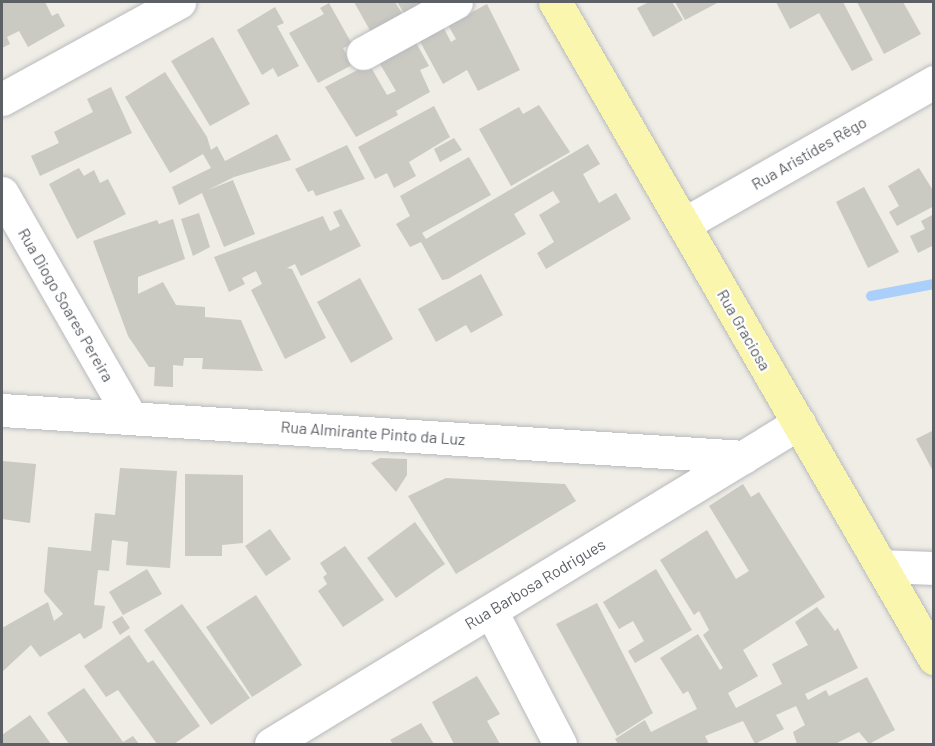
<!DOCTYPE html>
<meta charset="utf-8">
<style>
body{margin:0}
#map{position:relative;width:935px;height:746px;overflow:hidden;background:#efede5;font-family:Barlow,sans-serif}
div>[style]{position:absolute}
.stream>*{height:10px;margin:-5px;padding:0 5px;transform-origin:5px;border-radius:5px;background:#a9cffa}
.building>*{inset:0;background:#cac9c2}
.roads{filter:drop-shadow(0 0 2px #b8babe) drop-shadow(0 0 2px #b8babe)}
.minor>*{height:33px;margin:-16.5px;padding:0 16.5px;transform-origin:16.5px;border-radius:16.5px;background:#fff}
.major>*{height:33px;margin:-16.5px;padding:0 16.5px;transform-origin:16.5px;border-radius:16.5px;background:#fbf6ae}
span{translate:-50% -50%;white-space:nowrap;text-align:center;line-height:1.15;-webkit-text-stroke:4.5px #fff;paint-order:stroke}
.street-label{font-size:16px;color:#5d6065}
.frame{position:absolute;inset:0;border:3px solid #5d6065;pointer-events:none}
</style>
<div id="map">
<div class="stream">
<i style="left:871px;top:296px;width:64px;rotate:-10.8deg"></i>
</div>
<div class="building">
<i style="clip-path:polygon(2px 2px,45px 2px,52px 16px,58px 13px,65px 26px,28px 47px,19px 31px,7px 37px,10px 44px,2px 48px)"></i>
<i style="clip-path:polygon(354px 2px,395px 2px,405px 18px,372px 34px)"></i>
<i style="clip-path:polygon(397px 2px,428px 2px,405px 15px)"></i>
<i style="clip-path:polygon(649px 2px,672px 2px,683px 20px,653px 37px,637px 8px)"></i>
<i style="clip-path:polygon(675px 2px,719px 2px,685px 20px)"></i>
<i style="clip-path:polygon(776px 2px,843px 2px,873px 60px,852px 71px,819px 13px,790px 29px)"></i>
<i style="clip-path:polygon(857px 2px,903px 2px,921px 34px,884px 54px)"></i>
<i style="clip-path:polygon(329px 3px,352px 44px,343px 48px,352px 65px,318px 83px,289px 33px,324px 14px,320px 8px)"></i>
<i style="clip-path:polygon(487px 4px,520px 70px,478px 91px,467px 70px,443px 84px,416px 34px,440px 21px,451px 42px,456px 39px,448px 25px)"></i>
<i style="clip-path:polygon(275px 7px,284px 23px,277px 26px,299px 66px,278px 77px,273px 68px,262px 75px,237px 30px)"></i>
<i style="clip-path:polygon(213px 37px,250px 104px,210px 126px,171px 61px)"></i>
<i style="clip-path:polygon(414px 39px,429px 66px,420px 70px,430px 92px,396px 111px,398px 115px,356px 137px,325px 87px,369px 64px,387px 95px,396px 91px,377px 59px)"></i>
<i style="clip-path:polygon(165px 72px,207px 137px,211px 150px,217px 146px,225px 161px,277px 134px,291px 160px,234px 177px,208px 190px,233px 180px,255px 234px,224px 247px,202px 193px,179px 205px,172px 187px,211px 168px,203px 154px,170px 173px,125px 97px)"></i>
<i style="clip-path:polygon(111px 87px,132px 133px,40px 176px,31px 156px,59px 143px,54px 132px,93px 112px,87px 99px)"></i>
<i style="clip-path:polygon(539px 105px,570px 152px,511px 186px,479px 129px,519px 107px,523px 114px)"></i>
<i style="clip-path:polygon(434px 106px,450px 137px,409px 162px,416px 176px,394px 188px,387px 173px,375px 179px,358px 147px)"></i>
<i style="clip-path:polygon(454px 138px,462px 150px,440px 162px,434px 149px)"></i>
<i style="clip-path:polygon(588px 144px,600px 164px,583px 174px,599px 203px,616px 193px,631px 219px,546px 269px,537px 253px,554px 242px,539px 215px,560px 202px,553px 191px,514px 214px,526px 234px,448px 279px,442px 280px,421px 242px,410px 247px,396px 224px,410px 216px,400px 196px,469px 157px,491px 195px,422px 233px,426px 239px)"></i>
<i style="clip-path:polygon(347px 145px,365px 179px,316px 196px,313px 190px,308px 192px,295px 169px)"></i>
<i style="clip-path:polygon(79px 168px,84px 176px,94px 170px,100px 183px,108px 179px,126px 214px,77px 239px,49px 184px)"></i>
<i style="clip-path:polygon(919px 168px,934px 192px,934px 206px,897px 226px,889px 212px,899px 206px,888px 186px)"></i>
<i style="clip-path:polygon(864px 187px,899px 252px,868px 268px,836px 202px)"></i>
<i style="clip-path:polygon(341px 209px,361px 246px,301px 276px,295px 264px,287px 268px,292px 269px,326px 338px,285px 359px,251px 290px,262px 284px,256px 271px,242px 278px,245px 284px,229px 292px,214px 257px,323px 216px,330px 231px,340px 226px,333px 212px)"></i>
<i style="clip-path:polygon(199px 213px,210px 247px,193px 256px,181px 219px)"></i>
<i style="clip-path:polygon(934px 214px,934px 245px,918px 253px,910px 236px,925px 229px,921px 221px)"></i>
<i style="clip-path:polygon(173px 219px,185px 259px,138px 277px,138px 294px,163px 282px,176px 305px,205px 307px,205px 317px,241px 320px,263px 371px,202px 369px,203px 358px,184px 358px,183px 366px,173px 365px,173px 387px,154px 386px,155px 367px,149px 367px,128px 336px,93px 241px,157px 220px,159px 224px)"></i>
<i style="clip-path:polygon(481px 274px,503px 315px,471px 333px,466px 325px,436px 342px,418px 309px)"></i>
<i style="clip-path:polygon(360px 278px,393px 339px,351px 363px,317px 302px)"></i>
<i style="clip-path:polygon(934px 430px,934px 473px,916px 439px)"></i>
<i style="clip-path:polygon(380px 458px,407px 459px,407px 475px,396px 492px,371px 463px)"></i>
<i style="clip-path:polygon(2px 461px,36px 464px,30px 523px,2px 519px)"></i>
<i style="clip-path:polygon(120px 468px,177px 471px,170px 568px,126px 565px,128px 542px,112px 540px,109px 571px,98px 570px,94px 605px,105px 606px,102px 628px,84px 639px,80px 633px,40px 657px,31px 645px,2px 672px,2px 628px,48px 602px,54px 621px,63px 614px,44px 592px,48px 547px,91px 551px,95px 513px,115px 515px)"></i>
<i style="clip-path:polygon(185px 474px,243px 475px,243px 543px,222px 545px,222px 556px,185px 556px)"></i>
<i style="clip-path:polygon(446px 478px,565px 484px,576px 501px,456px 574px,408px 496px)"></i>
<i style="clip-path:polygon(743px 484px,751px 497px,759px 492px,825px 597px,743px 650px,758px 676px,728px 693px,736px 708px,782px 684px,772px 664px,808px 645px,795px 622px,817px 607px,835px 631px,838px 628px,858px 668px,805px 694px,808px 700px,826px 690px,829px 696px,867px 677px,895px 730px,869px 744px,859px 732px,835px 744px,797px 744px,793px 732px,805px 725px,796px 706px,776px 715px,784px 729px,755px 744px,743px 721px,705px 736px,709px 744px,618px 744px,615px 739px,645px 720px,651px 732px,697px 709px,688px 691px,683px 694px,660px 658px,698px 634px,720px 670px,723px 668px,703px 635px,709px 630px,699px 611px,694px 615px,660px 560px,707px 530px,736px 579px,749px 571px,752px 576px,709px 506px)"></i>
<i style="clip-path:polygon(415px 522px,445px 564px,396px 598px,367px 558px)"></i>
<i style="clip-path:polygon(270px 529px,291px 559px,266px 576px,245px 546px)"></i>
<i style="clip-path:polygon(345px 546px,384px 600px,343px 627px,318px 591px,327px 584px,323px 577px,327px 574px,320px 563px)"></i>
<i style="clip-path:polygon(147px 569px,162px 594px,123px 615px,109px 592px)"></i>
<i style="clip-path:polygon(656px 569px,692px 630px,635px 663px,628px 651px,644px 641px,633px 621px,619px 629px,603px 602px)"></i>
<i style="clip-path:polygon(256px 595px,302px 665px,252px 697px,206px 627px)"></i>
<i style="clip-path:polygon(597px 603px,653px 713px,617px 736px,556px 624px)"></i>
<i style="clip-path:polygon(182px 604px,250px 698px,211px 725px,144px 630px)"></i>
<i style="clip-path:polygon(122px 616px,130px 628px,120px 635px,112px 622px)"></i>
<i style="clip-path:polygon(129px 635px,148px 663px,153px 660px,200px 726px,174px 744px,157px 744px,118px 690px,106px 697px,84px 666px)"></i>
<i style="clip-path:polygon(477px 676px,500px 714px,487px 721px,500px 744px,454px 744px,432px 702px)"></i>
<i style="clip-path:polygon(84px 688px,123px 742px,133px 736px,139px 744px,69px 744px,47px 713px)"></i>
<i style="clip-path:polygon(30px 715px,51px 744px,2px 744px,2px 735px)"></i>
<i style="clip-path:polygon(421px 723px,434px 744px,393px 744px,390px 740px)"></i>
</div>
<div class="roads">
<div class="minor">
<i style="left:363px;top:53px;width:106px;rotate:-28.7deg"></i>
<i style="left:2px;top:99px;width:202px;rotate:-28.7deg"></i>
<i style="left:2px;top:193px;width:259px;rotate:60.2deg"></i>
<i style="left:684px;top:224px;width:288px;rotate:-29.6deg"></i>
<i style="left:2px;top:410px;width:743px;rotate:3.62deg"></i>
<i style="left:881px;top:566px;width:53px;rotate:2.2deg"></i>
<i style="left:491px;top:611px;width:150px;rotate:62.6deg"></i>
<i style="left:271px;top:744px;width:618px;rotate:-31.3deg"></i>
</div>
<div class="major">
<i style="left:555px;top:2px;width:758px;rotate:59.98deg"></i>
</div>
</div>
<div class="street-label">
<span style="left:809px;top:153px;rotate:-30deg">Rua Aristídes Rêgo</span>
<span style="left:66px;top:305px;rotate:60deg">Rua Diogo Soares Pereira</span>
<span style="left:744px;top:330px;rotate:60deg">Rua Graciosa</span>
<span style="left:373px;top:433px;rotate:4deg">Rua Almirante Pinto da Luz</span>
<span style="left:535px;top:584px;rotate:-31deg">Rua Barbosa Rodrigues</span>
</div>
<div class="frame"></div>
</div>
